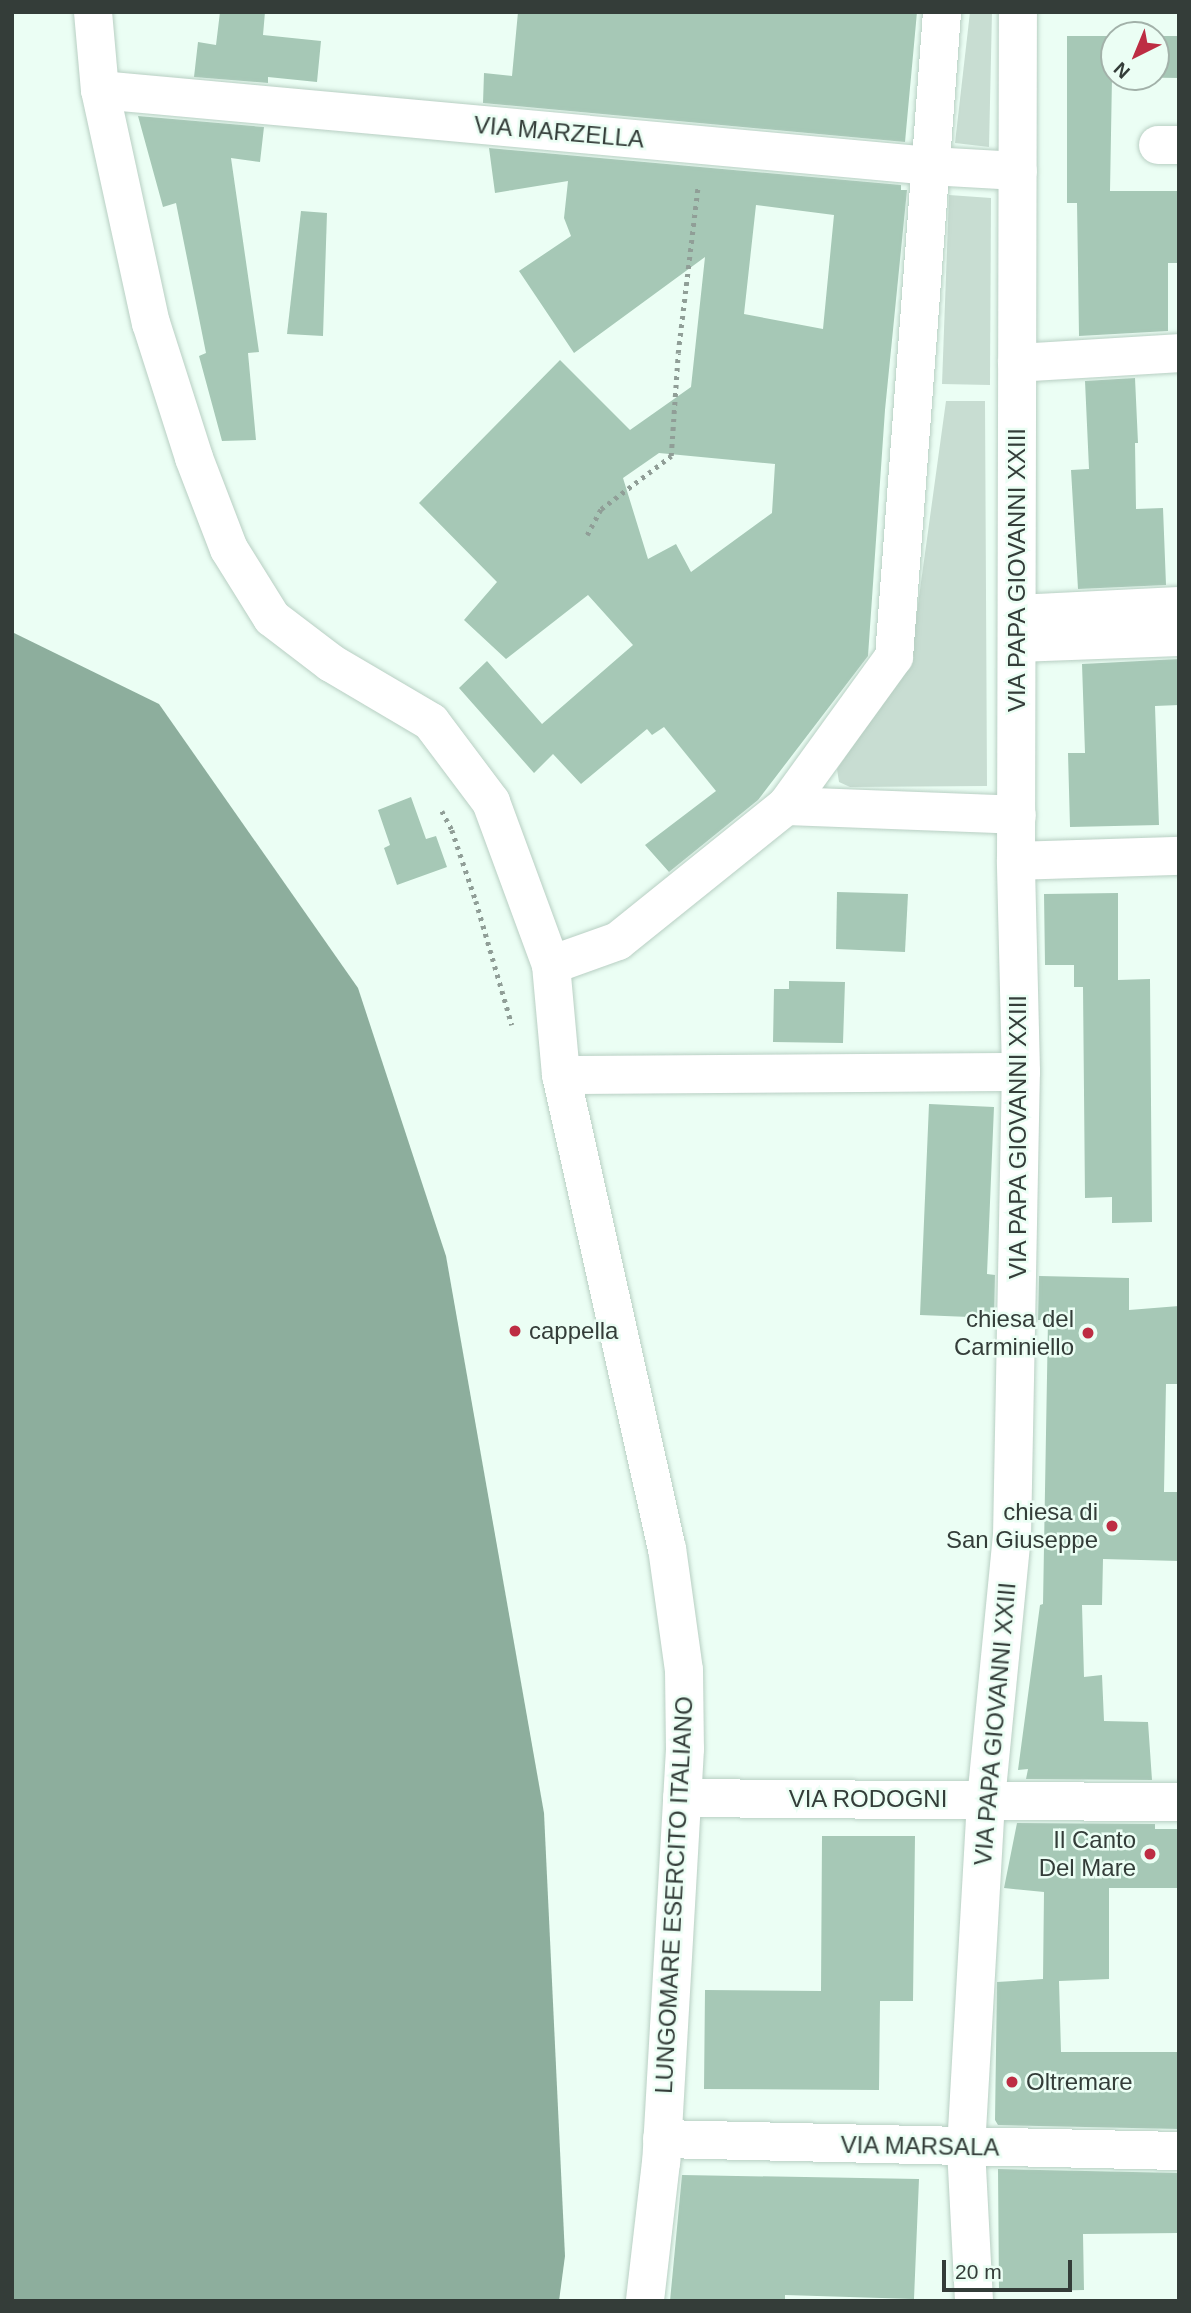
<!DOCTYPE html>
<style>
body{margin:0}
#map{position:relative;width:1191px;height:2313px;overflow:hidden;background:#ebfef4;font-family:Arial,sans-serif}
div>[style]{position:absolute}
.green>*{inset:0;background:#c8ddd2}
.water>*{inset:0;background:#8dae9d}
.building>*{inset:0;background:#a6c8b6}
.path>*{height:4.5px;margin-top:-2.25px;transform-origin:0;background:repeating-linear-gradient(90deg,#909e97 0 3.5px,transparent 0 8.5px)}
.roads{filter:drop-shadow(0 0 2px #b8cfc3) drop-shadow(0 0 2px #b8cfc3)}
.street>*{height:38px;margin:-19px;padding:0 19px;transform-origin:19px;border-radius:19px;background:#fff}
.dots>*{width:19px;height:19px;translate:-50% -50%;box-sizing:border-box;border:4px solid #ebfef4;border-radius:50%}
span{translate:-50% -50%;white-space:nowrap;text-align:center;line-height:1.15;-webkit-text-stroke:5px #ebfef4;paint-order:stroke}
.street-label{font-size:24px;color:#343d39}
.poi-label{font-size:24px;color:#343d39}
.right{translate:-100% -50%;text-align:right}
.left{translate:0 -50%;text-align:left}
.frame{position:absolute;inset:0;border:14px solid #343d39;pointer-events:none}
.north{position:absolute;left:1100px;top:21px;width:70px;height:70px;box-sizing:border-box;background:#ebfef4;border:2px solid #a2b1a9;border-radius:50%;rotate:223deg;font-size:19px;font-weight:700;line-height:28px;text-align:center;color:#343d39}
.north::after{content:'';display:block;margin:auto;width:24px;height:32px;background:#bd2d43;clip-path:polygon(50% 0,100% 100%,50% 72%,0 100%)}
.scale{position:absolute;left:942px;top:2260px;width:130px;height:32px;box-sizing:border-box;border:4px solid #343d39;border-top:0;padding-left:9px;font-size:21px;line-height:24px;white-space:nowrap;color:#343d39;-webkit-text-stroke:5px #ebfef4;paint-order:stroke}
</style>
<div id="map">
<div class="green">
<i style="clip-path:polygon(970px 12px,992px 12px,989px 147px,955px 143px)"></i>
<i style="clip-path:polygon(949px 195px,991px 198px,990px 385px,942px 384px)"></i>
<i style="clip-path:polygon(946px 401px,985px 401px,987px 786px,850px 787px,839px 782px,837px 769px,910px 662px)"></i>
</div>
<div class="water">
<i style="clip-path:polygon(12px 632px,159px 704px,358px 988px,446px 1256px,544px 1813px,565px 2256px,559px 2301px,12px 2301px)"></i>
</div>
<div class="building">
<i style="clip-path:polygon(220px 12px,265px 12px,263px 35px,321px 41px,317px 82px,268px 77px,268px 83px,194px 77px,198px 42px,216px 45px)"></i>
<i style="clip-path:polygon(518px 12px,917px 12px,905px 142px,483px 103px,484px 73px,512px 76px)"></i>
<i style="clip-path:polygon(1067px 36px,1114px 36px,1114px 77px,1156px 77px,1156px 36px,1179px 36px,1179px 78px,1112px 77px,1110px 191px,1179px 191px,1179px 263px,1168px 263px,1168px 331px,1079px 336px,1077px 203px,1067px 203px)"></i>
<i style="clip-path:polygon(138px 116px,264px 127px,260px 162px,231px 158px,259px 352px,248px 353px,256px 440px,222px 441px,199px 356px,206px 353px,176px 203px,163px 207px)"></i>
<i style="clip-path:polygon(evenodd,489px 148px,901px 185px,901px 190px,907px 190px,885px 410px,868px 656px,758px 800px,669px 872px,645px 845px,716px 791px,664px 727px,652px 735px,647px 729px,581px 784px,553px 754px,534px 773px,459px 688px,487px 661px,542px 724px,633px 645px,588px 595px,506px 659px,464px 620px,497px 582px,419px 503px,560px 360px,630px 430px,691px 387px,705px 257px,574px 353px,519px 271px,571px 236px,564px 218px,568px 181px,495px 193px,489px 148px,756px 205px,834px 215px,823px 329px,744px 314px,756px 205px,489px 148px,659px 453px,775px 464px,772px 513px,691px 572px,676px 544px,648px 559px,623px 478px,659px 453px)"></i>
<i style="clip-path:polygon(301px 211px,327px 213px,323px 336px,287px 334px)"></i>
<i style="clip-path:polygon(1135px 378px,1138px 443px,1135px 443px,1136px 509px,1163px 508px,1166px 585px,1078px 589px,1071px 470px,1089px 469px,1085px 381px)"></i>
<i style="clip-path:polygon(1179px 659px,1179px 705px,1155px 706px,1159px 825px,1070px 827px,1068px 753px,1085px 753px,1082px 664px)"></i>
<i style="clip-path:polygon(411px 797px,426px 839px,436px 836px,447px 867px,397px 885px,384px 848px,390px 845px,378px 810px)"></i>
<i style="clip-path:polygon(837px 892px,908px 894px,905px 952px,836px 949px)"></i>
<i style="clip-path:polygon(1118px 893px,1118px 980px,1150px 979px,1152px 1222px,1112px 1223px,1112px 1197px,1085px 1198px,1083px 987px,1074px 987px,1074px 965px,1045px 965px,1044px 894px)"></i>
<i style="clip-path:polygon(789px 981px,845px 982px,843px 1043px,773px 1042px,774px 989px,789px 989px)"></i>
<i style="clip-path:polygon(929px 1104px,994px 1107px,987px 1274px,995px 1275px,994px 1318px,920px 1315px)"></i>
<i style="clip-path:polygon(1039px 1276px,1129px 1278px,1129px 1310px,1179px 1306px,1179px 1384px,1166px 1384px,1164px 1492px,1179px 1492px,1179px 1561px,1103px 1559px,1102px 1605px,1082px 1605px,1084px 1677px,1102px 1675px,1104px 1721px,1148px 1722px,1152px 1780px,1026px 1779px,1028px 1769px,1018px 1770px,1040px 1605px,1043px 1604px,1048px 1320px,1038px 1320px)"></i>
<i style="clip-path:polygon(1017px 1823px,1155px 1824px,1155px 1829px,1179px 1829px,1179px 1888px,1109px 1888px,1109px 1979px,1059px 1981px,1061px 2052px,1179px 2052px,1179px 2129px,998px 2125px,995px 2120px,997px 1982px,1043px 1979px,1044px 1892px,1004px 1888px)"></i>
<i style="clip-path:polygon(822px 1836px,915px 1836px,913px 2001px,880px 2001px,879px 2090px,704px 2089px,705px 1990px,821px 1991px)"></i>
<i style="clip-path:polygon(998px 2169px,1179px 2173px,1179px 2233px,1083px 2234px,1084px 2290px,999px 2292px)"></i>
<i style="clip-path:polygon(682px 2175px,919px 2179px,914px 2299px,785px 2295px,785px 2301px,670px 2301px)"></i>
</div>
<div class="path">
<i style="left:587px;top:535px;width:30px;rotate:-62deg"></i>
<i style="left:601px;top:509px;width:88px;rotate:-37.1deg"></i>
<i style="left:671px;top:456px;width:103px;rotate:-86.1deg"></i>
<i style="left:678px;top:353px;width:169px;rotate:-83.2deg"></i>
<i style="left:442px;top:811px;width:21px;rotate:62deg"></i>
<i style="left:452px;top:830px;width:75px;rotate:71.3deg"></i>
<i style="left:476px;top:901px;width:129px;rotate:73.8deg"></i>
</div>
<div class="roads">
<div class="street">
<i style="left:93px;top:12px;width:78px;rotate:84.9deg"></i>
<i style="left:100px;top:90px;width:239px;rotate:77.7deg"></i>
<i style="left:151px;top:323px;width:142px;rotate:72.3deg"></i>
<i style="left:194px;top:458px;width:97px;rotate:69deg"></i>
<i style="left:229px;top:549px;width:81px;rotate:58.1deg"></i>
<i style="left:272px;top:618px;width:74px;rotate:37.3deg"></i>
<i style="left:331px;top:663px;width:116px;rotate:30.5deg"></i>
<i style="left:431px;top:722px;width:100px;rotate:53.1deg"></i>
<i style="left:491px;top:802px;width:174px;rotate:69.8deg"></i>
<i style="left:551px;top:965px;width:110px;rotate:84.8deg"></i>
<i style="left:561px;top:1075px;width:485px;rotate:77.4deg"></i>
<i style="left:667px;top:1548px;width:123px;rotate:82.1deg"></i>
<i style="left:684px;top:1670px;width:79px;rotate:89.3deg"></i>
<i style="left:685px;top:1749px;width:414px;rotate:93.3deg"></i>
<i style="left:661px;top:2162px;width:140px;rotate:96.6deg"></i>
<i style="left:100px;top:90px;width:833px;rotate:5.23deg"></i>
<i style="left:930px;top:166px;width:88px;rotate:3.3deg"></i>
<i style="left:1158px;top:145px;width:21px"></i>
<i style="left:1017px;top:363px;width:162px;rotate:-3.5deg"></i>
<i style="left:1017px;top:614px;width:162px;rotate:-2.8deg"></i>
<i style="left:1017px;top:643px;width:162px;rotate:-2.1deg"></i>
<i style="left:786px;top:806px;width:231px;rotate:2.2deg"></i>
<i style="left:1016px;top:861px;width:163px;rotate:-1.8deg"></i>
<i style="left:551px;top:965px;width:71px;rotate:-19.7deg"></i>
<i style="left:618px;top:941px;width:216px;rotate:-38.8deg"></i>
<i style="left:786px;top:806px;width:184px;rotate:-54.1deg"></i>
<i style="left:894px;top:657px;width:647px;rotate:-85.74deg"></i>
<i style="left:561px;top:1075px;width:460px;rotate:-0.4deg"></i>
<i style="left:682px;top:1798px;width:497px;rotate:0.5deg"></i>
<i style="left:662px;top:2139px;width:517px;rotate:1.33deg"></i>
<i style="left:974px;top:2301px;width:153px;rotate:-93deg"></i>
<i style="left:966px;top:2148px;width:349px;rotate:-86.7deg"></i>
<i style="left:986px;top:1800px;width:265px;rotate:-84.4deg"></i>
<i style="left:1012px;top:1536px;width:464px;rotate:-88.9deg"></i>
<i style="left:1021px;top:1072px;width:211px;rotate:-91.4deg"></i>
<i style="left:1016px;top:861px;width:849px;rotate:-89.87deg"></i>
</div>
</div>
<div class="dots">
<i style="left:515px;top:1331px;background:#bd2d43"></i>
<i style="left:1088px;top:1333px;background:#bd2d43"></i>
<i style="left:1112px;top:1526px;background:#bd2d43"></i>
<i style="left:1150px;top:1854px;background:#bd2d43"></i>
<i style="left:1012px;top:2082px;background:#bd2d43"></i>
</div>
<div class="street-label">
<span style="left:559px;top:132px;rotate:5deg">VIA MARZELLA</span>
<span style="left:1017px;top:570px;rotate:-90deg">VIA PAPA GIOVANNI XXIII</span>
<span style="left:1018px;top:1137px;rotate:-90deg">VIA PAPA GIOVANNI XXIII</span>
<span style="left:995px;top:1724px;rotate:-85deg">VIA PAPA GIOVANNI XXIII</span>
<span style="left:868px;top:1799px">VIA RODOGNI</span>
<span style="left:674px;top:1895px;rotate:-87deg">LUNGOMARE ESERCITO ITALIANO</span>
<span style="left:920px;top:2146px;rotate:1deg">VIA MARSALA</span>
</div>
<div class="poi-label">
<span class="right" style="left:1074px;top:1333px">chiesa del<br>Carminiello</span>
<span class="left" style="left:529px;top:1331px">cappella</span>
<span class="right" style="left:1098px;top:1526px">chiesa di<br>San Giuseppe</span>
<span class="right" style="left:1136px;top:1854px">Il Canto<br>Del Mare</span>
<span class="left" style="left:1026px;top:2082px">Oltremare</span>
</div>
<div class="frame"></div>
<div class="north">N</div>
<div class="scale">20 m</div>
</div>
